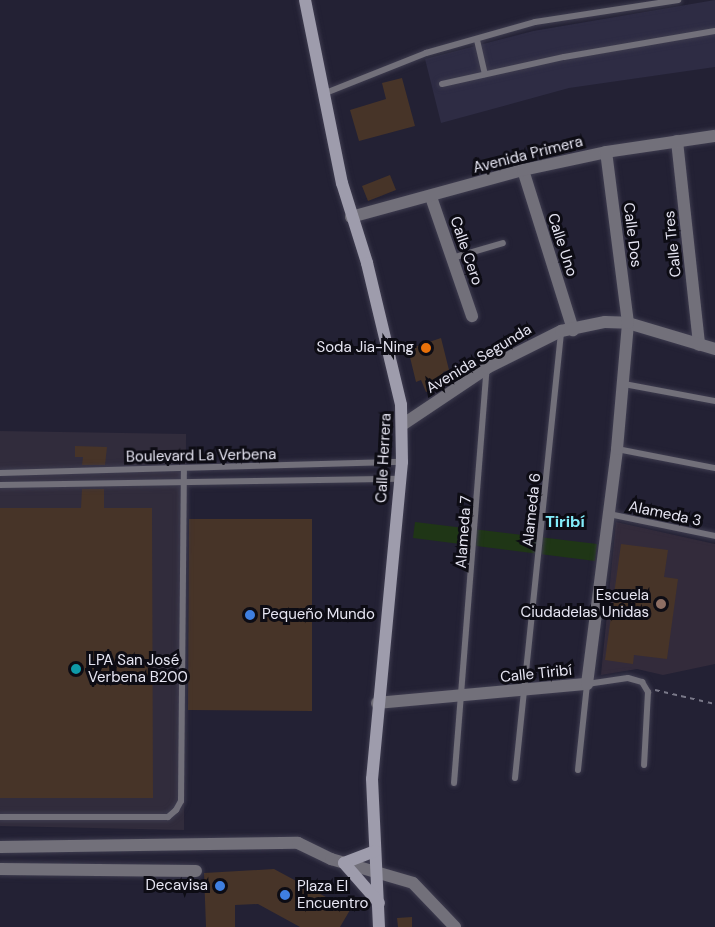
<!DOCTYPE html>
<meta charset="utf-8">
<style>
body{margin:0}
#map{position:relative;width:715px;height:927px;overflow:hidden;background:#232134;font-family:"DM Sans",sans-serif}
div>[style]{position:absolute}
.built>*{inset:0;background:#2e2c44}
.industrial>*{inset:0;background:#312c3c}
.education>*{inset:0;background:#332b3b}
.green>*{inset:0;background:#1f3616}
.building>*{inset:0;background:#473428}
.path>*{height:2px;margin-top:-1px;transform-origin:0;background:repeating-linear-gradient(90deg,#797888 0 4.5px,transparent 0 9px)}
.roads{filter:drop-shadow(0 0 2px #3e3c4f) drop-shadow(0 0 2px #3e3c4f)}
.lane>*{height:6px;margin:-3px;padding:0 3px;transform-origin:3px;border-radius:3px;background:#72707a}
.street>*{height:12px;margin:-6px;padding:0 6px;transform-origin:6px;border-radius:6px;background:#72707a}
.secondary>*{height:12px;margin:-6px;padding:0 6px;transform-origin:6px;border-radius:6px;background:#9e9cac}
.dots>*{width:16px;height:16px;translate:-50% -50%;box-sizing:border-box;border:3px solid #0d0c14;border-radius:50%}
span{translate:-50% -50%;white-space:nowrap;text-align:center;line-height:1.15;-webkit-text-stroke:6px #0d0c14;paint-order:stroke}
.street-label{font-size:15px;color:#e6e5f2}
.poi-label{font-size:15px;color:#e6e5f2}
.right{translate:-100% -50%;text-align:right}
.left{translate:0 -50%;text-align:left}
.neighbourhood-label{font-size:16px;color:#83edfa;font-weight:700}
</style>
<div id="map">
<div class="built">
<i style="clip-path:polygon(715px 0,715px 67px,569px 88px,441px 123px,425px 59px,533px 31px)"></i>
</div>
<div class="industrial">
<i style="clip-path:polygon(0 431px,186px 434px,184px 830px,0 826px)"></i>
</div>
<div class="education">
<i style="clip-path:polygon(616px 522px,715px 544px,715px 664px,663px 675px,637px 669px,601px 675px)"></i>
</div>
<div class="green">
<i style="clip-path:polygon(415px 522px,597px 544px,595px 561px,413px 538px)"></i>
</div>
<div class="building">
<i style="clip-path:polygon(402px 78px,415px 126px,359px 141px,350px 110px,386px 99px,382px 83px)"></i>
<i style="clip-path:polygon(390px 175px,396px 190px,368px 201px,362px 186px)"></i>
<i style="clip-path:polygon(441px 338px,449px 370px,443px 372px,448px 383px,426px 392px,421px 380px,416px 382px,408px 349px)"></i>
<i style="clip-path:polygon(75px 446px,107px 447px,105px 465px,82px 465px,83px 457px,75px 457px)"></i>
<i style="clip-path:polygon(82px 489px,104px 489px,104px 508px,152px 508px,153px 798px,0 798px,0 508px,81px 508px)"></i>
<i style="clip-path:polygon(189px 519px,312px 519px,312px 711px,188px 710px)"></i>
<i style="clip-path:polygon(621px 544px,668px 550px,664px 577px,678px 579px,667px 659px,634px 655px,633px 664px,605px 660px)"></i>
<i style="clip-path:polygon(274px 869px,350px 910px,340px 927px,300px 927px,258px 904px,235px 905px,235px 927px,206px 927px,204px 873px)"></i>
<i style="clip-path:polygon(412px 917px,412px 927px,398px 927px,397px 918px)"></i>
</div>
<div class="path">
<i style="left:655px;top:690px;width:62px;rotate:13.1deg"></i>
</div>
<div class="roads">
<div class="lane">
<i style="left:477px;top:40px;width:35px;rotate:77deg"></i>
<i style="left:442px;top:84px;width:125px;rotate:-12.5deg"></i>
<i style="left:564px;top:57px;width:153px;rotate:-9.8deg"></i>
<i style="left:323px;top:94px;width:111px;rotate:-21.7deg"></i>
<i style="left:426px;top:53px;width:113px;rotate:-15.9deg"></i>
<i style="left:535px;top:22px;width:145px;rotate:-8.7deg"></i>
<i style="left:452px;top:258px;width:53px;rotate:-16.4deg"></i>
<i style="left:624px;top:384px;width:93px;rotate:10.6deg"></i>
<i style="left:617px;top:449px;width:100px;rotate:11deg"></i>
<i style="left:0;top:473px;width:402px;rotate:-1.6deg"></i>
<i style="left:0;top:485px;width:399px;rotate:-0.9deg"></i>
<i style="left:609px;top:514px;width:108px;rotate:11.7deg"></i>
<i style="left:578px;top:770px;width:86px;rotate:-84deg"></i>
<i style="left:587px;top:684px;width:41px;rotate:-8.3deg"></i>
<i style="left:628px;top:678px;width:15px;rotate:16deg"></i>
<i style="left:642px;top:682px;width:12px;rotate:59deg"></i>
<i style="left:648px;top:692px;width:73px;rotate:93.1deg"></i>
<i style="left:515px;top:778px;width:448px;rotate:-84.1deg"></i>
<i style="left:454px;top:783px;width:416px;rotate:-85.5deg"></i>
<i style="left:0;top:817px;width:168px"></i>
<i style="left:168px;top:817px;width:11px;rotate:-41deg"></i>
<i style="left:176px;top:810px;width:10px;rotate:-61deg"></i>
<i style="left:181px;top:801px;width:333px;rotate:-89.5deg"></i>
</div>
<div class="street">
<i style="left:677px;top:141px;width:205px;rotate:83.8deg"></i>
<i style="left:523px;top:170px;width:168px;rotate:72.6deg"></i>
<i style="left:431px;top:197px;width:126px;rotate:71deg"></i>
<i style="left:351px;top:217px;width:178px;rotate:-15.3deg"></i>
<i style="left:523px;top:170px;width:85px;rotate:-12.2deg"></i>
<i style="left:606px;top:152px;width:110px;rotate:-8.4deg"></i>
<i style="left:402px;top:425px;width:102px;rotate:-33.8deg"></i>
<i style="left:487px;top:368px;width:83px;rotate:-26.6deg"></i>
<i style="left:561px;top:331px;width:45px;rotate:-11.6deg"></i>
<i style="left:605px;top:322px;width:23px;rotate:2deg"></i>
<i style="left:628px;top:323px;width:91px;rotate:16.6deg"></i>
<i style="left:377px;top:703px;width:211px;rotate:-5.2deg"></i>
<i style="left:587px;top:684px;width:237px;rotate:-82.7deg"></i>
<i style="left:617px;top:449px;width:126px;rotate:-85deg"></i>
<i style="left:628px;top:323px;width:172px;rotate:-97.3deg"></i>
<i style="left:0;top:847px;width:298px;rotate:-0.8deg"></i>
<i style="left:298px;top:843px;width:37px;rotate:26deg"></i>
<i style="left:331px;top:859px;width:85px;rotate:16.3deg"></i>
<i style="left:413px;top:883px;width:61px;rotate:46.3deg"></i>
<i style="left:0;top:869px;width:196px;rotate:0.6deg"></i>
</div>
<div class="secondary">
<i style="left:305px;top:0;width:187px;rotate:78.6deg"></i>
<i style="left:342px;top:183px;width:84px;rotate:72.6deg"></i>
<i style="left:367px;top:263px;width:146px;rotate:76.5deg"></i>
<i style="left:401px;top:405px;width:57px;rotate:89deg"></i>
<i style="left:402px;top:462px;width:318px;rotate:95.4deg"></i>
<i style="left:372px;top:779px;width:148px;rotate:87.3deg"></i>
<i style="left:375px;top:851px;width:33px;rotate:159deg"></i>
<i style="left:344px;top:863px;width:53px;rotate:48.8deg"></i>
</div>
</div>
<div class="dots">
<i style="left:426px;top:348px;background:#e8710a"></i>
<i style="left:661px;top:604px;background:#8d6e63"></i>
<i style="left:250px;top:615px;background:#3f7fe0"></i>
<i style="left:76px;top:669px;background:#0f9aa8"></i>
<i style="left:220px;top:886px;background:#3f7fe0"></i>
<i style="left:285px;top:895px;background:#3f7fe0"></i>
</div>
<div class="street-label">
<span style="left:528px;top:155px;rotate:-14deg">Avenida Primera</span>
<span style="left:632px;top:235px;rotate:83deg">Calle Dos</span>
<span style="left:673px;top:244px;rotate:-96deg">Calle Tres</span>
<span style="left:562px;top:245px;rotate:72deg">Calle Uno</span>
<span style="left:466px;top:251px;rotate:71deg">Calle Cero</span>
<span style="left:479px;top:359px;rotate:-31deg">Avenida Segunda</span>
<span style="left:201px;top:456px;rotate:-1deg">Boulevard La Verbena</span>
<span style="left:384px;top:458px;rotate:-87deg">Calle Herrera</span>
<span style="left:532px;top:510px;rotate:-84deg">Alameda 6</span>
<span style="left:665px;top:514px;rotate:12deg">Alameda 3</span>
<span style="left:464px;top:532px;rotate:-86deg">Alameda 7</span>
<span style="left:536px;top:674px;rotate:-6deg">Calle Tiribí</span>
</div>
<div class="poi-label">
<span class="right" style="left:414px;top:348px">Soda Jia-Ning</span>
<span class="right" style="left:649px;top:604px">Escuela<br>Ciudadelas Unidas</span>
<span class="left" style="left:262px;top:615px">Pequeño Mundo</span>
<span class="left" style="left:88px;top:669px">LPA San José<br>Verbena B200</span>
<span class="right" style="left:208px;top:886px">Decavisa</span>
<span class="left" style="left:297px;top:895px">Plaza El<br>Encuentro</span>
</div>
<div class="neighbourhood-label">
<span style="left:565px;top:522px">Tiribí</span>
</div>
</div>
